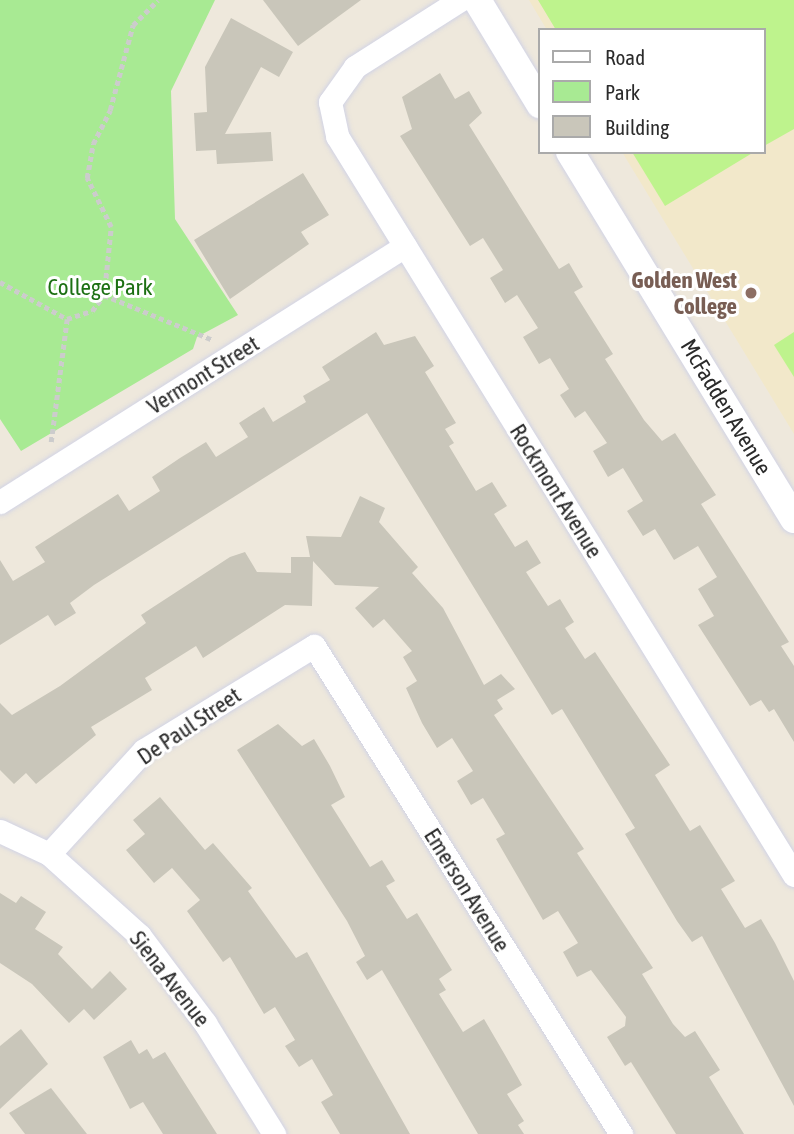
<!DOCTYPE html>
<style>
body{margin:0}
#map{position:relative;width:794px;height:1134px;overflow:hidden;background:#eee8dc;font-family:"Asap Condensed",sans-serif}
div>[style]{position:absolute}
.education>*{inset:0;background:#f2e8ca}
.green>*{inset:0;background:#a8ea93}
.pitch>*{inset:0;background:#bef38d}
.building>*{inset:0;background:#c9c6ba}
.path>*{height:4.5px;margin-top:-2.25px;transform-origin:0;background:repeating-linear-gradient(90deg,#ccc 0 5px,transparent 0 8.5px)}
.roads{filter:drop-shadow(0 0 2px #d1d3e5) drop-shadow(0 0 2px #d1d3e5)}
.minor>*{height:23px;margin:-11.5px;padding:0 11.5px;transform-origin:11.5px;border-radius:11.5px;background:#fff}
.tertiary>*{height:28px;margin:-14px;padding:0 14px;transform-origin:14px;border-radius:14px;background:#fff}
.dots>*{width:19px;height:19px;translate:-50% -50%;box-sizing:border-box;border:4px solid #fff;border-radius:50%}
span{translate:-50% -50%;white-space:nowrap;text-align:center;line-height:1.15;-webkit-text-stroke:6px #fff;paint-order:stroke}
.education-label{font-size:23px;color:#785e54;font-weight:700}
.right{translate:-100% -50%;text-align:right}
.park-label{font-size:23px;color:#1d7013}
.street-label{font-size:23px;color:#2b2b2b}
.legend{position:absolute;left:538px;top:28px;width:228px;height:126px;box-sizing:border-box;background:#fff;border:2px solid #aaa;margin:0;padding:9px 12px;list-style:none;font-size:21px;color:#2b2b2b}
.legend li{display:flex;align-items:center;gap:14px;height:35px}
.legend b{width:35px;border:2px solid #aaa}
</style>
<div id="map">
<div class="education">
<i style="clip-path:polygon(529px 0,794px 0,794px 434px,622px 152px,764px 152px,764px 30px,547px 30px)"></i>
</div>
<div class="green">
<i style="clip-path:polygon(0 0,215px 0,171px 91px,175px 219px,238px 315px,197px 337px,193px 349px,21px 451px,0 419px)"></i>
</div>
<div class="pitch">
<i style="clip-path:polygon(538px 0,794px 0,794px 129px,764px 146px,764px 30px,556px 30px)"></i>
<i style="clip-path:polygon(632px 152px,754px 152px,665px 206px)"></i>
<i style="clip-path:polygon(794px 332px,794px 377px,774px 345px)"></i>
</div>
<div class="building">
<i style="clip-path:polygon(263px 0,361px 0,298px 46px)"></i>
<i style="clip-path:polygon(231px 18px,293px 52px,279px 77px,261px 67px,225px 134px,271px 132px,273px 161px,217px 164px,216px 150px,196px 151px,194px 113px,207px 112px,205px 67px)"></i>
<i style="clip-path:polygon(440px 73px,455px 99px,469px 91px,482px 113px,469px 125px,559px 269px,569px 263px,583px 287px,574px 292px,613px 354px,605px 359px,644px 420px,662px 441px,675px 433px,716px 495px,701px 504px,789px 642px,781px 646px,794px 666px,794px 742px,774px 709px,769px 712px,761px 700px,750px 706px,698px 625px,714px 616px,698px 589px,717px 577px,698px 546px,674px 560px,655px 529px,643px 536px,627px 511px,643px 501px,623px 468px,608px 477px,593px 451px,607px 443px,585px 411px,575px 418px,560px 395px,569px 389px,550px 358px,539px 364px,523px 337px,538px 328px,517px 295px,505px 303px,490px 278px,503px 270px,483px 238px,470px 246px,400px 136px,412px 129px,402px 97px)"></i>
<i style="clip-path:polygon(303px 173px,329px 215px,301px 232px,309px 244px,230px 299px,194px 240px)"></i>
<i style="clip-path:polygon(376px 332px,384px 345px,415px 336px,434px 366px,425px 372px,456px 423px,445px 429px,454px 443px,449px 446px,476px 491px,492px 482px,507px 506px,494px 514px,515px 547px,527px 540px,541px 563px,526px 572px,548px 606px,560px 599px,574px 622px,565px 628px,585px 659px,595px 652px,670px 765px,655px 775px,690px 831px,700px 825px,735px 881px,721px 889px,745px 928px,761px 919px,775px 943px,794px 981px,794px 1106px,702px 936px,692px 942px,677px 921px,625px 834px,635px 828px,562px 709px,552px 715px,367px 413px,94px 585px,70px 603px,76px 613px,55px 626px,48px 615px,0 645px,0 560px,13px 581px,45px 562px,35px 547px,118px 494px,129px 511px,160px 491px,152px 477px,180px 458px,206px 442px,216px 457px,248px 437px,239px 423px,264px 407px,273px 422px,306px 402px,303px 396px,330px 380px,322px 367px)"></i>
<i style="clip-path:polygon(360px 496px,385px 508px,379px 522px,418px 567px,412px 573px,443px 608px,484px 685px,501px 674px,515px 689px,497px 700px,503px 709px,494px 715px,584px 849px,577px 853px,653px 968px,642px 974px,673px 1024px,685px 1037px,695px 1031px,720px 1070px,709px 1077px,744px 1134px,676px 1134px,631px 1062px,625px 1066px,607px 1037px,625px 1026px,626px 1017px,591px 970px,577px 977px,563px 952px,578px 943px,558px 911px,543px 920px,496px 839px,505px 834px,483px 798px,471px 805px,457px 781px,473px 771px,452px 738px,437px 748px,422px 723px,406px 688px,417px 681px,403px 657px,412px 651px,384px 619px,373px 628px,355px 608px,379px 587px,335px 585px,313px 561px,312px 606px,285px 605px,203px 658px,196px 646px,145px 678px,152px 690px,91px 727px,96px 735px,36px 784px,26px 773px,14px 784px,0 770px,0 703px,12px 715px,60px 686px,146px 623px,141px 615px,230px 557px,245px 552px,257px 572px,291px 573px,291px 557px,310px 557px,306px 536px,341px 537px)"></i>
<i style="clip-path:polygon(278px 724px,302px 746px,314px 739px,330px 766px,345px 797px,331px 805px,370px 867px,382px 860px,395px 881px,386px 886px,407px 919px,417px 913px,452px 970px,439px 979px,446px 990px,439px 994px,463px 1032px,484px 1019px,505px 1055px,522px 1085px,507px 1094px,524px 1121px,518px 1125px,524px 1134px,478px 1134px,382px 970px,367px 980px,356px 962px,365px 956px,347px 921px,237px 750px)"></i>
<i style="clip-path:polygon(160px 797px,205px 850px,213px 843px,252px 888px,248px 891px,296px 958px,307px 952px,410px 1134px,340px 1134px,321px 1102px,333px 1095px,312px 1059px,299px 1067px,285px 1046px,295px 1040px,275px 1007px,264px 1014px,230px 957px,223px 962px,187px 911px,200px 900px,172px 868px,154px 883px,126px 850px,145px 834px,133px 820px)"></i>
<i style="clip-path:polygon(0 893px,16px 903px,21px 896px,46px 912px,35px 929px,63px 947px,58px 954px,92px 989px,110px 971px,127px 989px,94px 1020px,84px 1009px,69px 1023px,32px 984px,0 963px)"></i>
<i style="clip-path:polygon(21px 1029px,48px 1064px,0 1109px,0 1046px)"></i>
<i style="clip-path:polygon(131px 1040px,139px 1054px,147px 1049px,153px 1059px,165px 1052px,217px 1134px,163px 1134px,143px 1102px,130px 1109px,103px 1057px)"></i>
<i style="clip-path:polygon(51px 1088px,87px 1134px,25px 1134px,9px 1113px)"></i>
</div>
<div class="path">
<i style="left:0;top:282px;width:77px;rotate:28.9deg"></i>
<i style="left:67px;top:319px;width:26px;rotate:-18deg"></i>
<i style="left:92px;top:311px;width:20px;rotate:-53deg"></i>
<i style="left:104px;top:295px;width:68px;rotate:-84.1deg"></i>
<i style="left:111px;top:227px;width:55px;rotate:-116.1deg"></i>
<i style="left:87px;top:178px;width:35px;rotate:-80deg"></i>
<i style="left:93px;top:144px;width:38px;rotate:-63deg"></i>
<i style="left:110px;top:110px;width:88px;rotate:-74.9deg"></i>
<i style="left:133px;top:25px;width:35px;rotate:-45deg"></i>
<i style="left:104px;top:295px;width:118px;rotate:22.4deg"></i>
<i style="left:51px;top:442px;width:124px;rotate:-82.6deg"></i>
</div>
<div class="roads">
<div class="minor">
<i style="left:460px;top:0;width:125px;rotate:147.5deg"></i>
<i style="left:355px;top:67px;width:43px;rotate:125.5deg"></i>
<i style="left:330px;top:102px;width:35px;rotate:78deg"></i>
<i style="left:337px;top:136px;width:869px;rotate:58.27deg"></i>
<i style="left:0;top:502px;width:479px;rotate:-32.3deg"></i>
<i style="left:0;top:831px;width:54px;rotate:25.1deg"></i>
<i style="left:49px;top:854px;width:122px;rotate:42deg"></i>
<i style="left:140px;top:936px;width:109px;rotate:53.2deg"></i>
<i style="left:205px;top:1023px;width:131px;rotate:58.1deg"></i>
<i style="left:49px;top:854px;width:141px;rotate:-47.6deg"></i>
<i style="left:144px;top:750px;width:199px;rotate:-31.5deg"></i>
<i style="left:314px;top:646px;width:577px;rotate:57.83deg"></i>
</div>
<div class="tertiary">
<i style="left:477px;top:0;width:122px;rotate:58.8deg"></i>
<i style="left:570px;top:152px;width:430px;rotate:58.6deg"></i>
</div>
</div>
<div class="dots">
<i style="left:751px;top:293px;background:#8d6e63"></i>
</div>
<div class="education-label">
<span class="right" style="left:737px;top:293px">Golden West<br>College</span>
</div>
<div class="park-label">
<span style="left:100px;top:287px">College Park</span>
</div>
<div class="street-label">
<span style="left:203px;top:375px;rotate:-32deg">Vermont Street</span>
<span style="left:726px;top:407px;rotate:59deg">McFadden Avenue</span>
<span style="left:556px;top:491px;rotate:58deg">Rockmont Avenue</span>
<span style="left:189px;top:726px;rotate:-34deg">De Paul Street</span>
<span style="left:467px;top:890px;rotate:58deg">Emerson Avenue</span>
<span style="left:170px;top:979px;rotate:52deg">Siena Avenue</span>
</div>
<ul class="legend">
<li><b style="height:9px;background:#fff"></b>Road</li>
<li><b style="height:19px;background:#a8ea93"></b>Park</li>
<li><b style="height:19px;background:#c9c6ba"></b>Building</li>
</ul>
</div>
